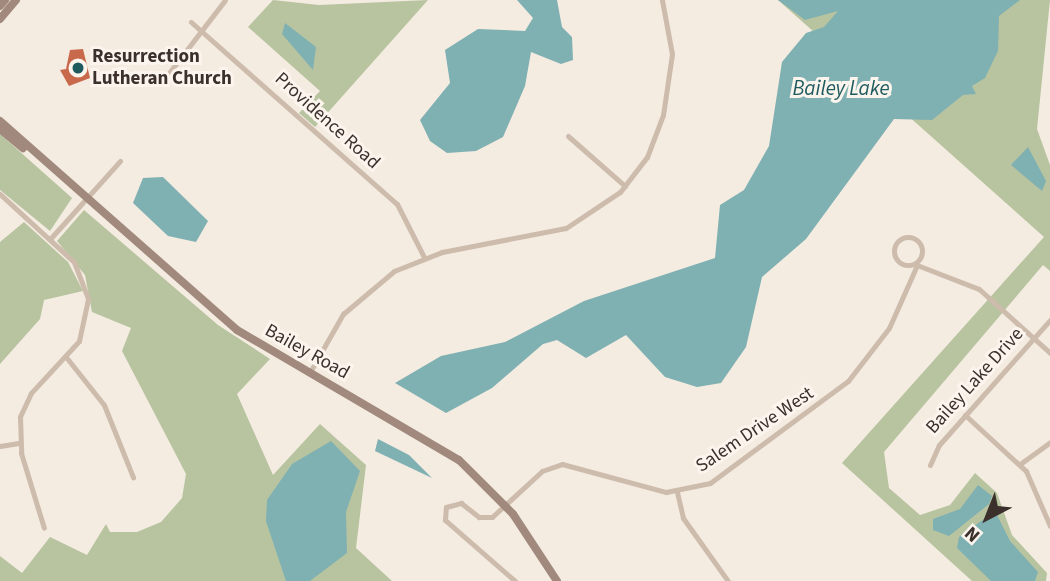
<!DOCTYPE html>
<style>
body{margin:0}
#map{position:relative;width:1050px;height:581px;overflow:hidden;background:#f4ebe1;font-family:"Source Sans 3",sans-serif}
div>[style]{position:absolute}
.green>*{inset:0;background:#b8c4a0}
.water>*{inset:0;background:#7fb0b2}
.building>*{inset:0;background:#c8694b}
.street>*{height:5px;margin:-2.5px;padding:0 2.5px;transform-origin:2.5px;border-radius:2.5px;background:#cdbbac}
.street>.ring{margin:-2.5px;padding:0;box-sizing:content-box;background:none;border:5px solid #cdbbac;border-radius:50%}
.secondary>*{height:8px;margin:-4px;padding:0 4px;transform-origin:4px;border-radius:4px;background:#a18a7d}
.dots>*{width:19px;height:19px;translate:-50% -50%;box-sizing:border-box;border:4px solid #fbf5ee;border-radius:50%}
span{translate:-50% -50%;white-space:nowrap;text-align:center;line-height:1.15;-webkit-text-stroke:6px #fbf5ee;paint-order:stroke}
.poi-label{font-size:19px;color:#3b302b;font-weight:700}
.left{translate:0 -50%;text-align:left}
.street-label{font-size:19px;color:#3b302b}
.water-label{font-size:21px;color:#1f5a5e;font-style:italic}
.north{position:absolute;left:952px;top:483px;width:70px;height:70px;-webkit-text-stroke:5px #fbf5ee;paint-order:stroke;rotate:222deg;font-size:19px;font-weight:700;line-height:28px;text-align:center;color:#3b302b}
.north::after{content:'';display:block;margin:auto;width:24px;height:32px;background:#3b302b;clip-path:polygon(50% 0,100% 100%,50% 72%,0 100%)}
</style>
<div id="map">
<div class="green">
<i style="clip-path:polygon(273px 0,319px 5px,428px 0,315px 127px,299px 113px,320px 91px,248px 27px)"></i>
<i style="clip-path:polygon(778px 0,1050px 0,1037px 129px,1050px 165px,1050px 271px,1043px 265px,884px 452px,889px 488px,920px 515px,950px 505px,975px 473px,997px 493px,1012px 535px,1047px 573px,1046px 581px,972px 581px,842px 463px,1044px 237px)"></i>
<i style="clip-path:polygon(0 134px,72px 198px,50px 231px,0 190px)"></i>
<i style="clip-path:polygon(84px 210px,218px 325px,270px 359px,237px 394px,273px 475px,320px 424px,366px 465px,356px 548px,392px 581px,0 581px,0 556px,22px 573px,50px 537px,87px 555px,106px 524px,110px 532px,137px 532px,161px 522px,182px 498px,186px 474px,122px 351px,131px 328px,92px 312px,85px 275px,57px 241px)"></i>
<i style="clip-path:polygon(24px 222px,68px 262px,83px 291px,44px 300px,40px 319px,0 364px,0 242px)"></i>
</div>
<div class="water">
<i style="clip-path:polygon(517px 0,557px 0,562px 27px,572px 37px,573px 60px,561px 64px,531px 52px,525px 86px,503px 137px,476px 151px,447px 153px,430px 141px,420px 120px,450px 83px,445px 50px,478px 29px,525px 31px,533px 18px)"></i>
<i style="clip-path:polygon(778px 0,1020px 0,999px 16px,998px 51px,985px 78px,972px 86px,976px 94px,963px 95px,932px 120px,894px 119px,806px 239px,762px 277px,746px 347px,721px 383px,697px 387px,665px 377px,626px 335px,586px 358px,557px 340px,543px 344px,492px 388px,446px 413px,395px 383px,441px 356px,505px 342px,584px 301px,715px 258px,720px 205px,744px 190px,769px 146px,782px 62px,806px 33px,824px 27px,838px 11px,805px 20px)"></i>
<i style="clip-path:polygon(285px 23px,316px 47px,313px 70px,282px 34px)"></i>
<i style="clip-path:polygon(1028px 147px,1046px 181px,1042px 191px,1011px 165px)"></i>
<i style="clip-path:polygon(163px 177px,208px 221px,196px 242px,168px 236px,133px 203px,143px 178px)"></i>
<i style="clip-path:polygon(378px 439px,409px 455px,432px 478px,375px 451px)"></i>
<i style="clip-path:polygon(331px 441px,360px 471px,346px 512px,347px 553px,310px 581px,286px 581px,266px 521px,267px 500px,292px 464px)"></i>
<i style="clip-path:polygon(978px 485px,992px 496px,989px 504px,949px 536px,933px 530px,933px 519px,960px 509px)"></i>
<i style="clip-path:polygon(995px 511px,1010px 541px,1038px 572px,1035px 581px,991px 581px,957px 548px,959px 537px)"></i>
</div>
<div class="building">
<i style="clip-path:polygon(83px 49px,90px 78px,69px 86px,60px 70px,66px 69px,70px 50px)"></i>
</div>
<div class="street">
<i style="left:191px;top:22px;width:275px;rotate:41.5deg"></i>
<i style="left:397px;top:204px;width:59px;rotate:63deg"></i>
<i style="left:165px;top:78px;width:98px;rotate:-52.4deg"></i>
<i style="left:568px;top:136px;width:76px;rotate:41.3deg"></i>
<i style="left:0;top:194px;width:100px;rotate:42.6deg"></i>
<i style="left:74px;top:262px;width:40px;rotate:69deg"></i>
<i style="left:88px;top:299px;width:43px;rotate:102.1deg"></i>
<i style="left:79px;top:341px;width:71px;rotate:132.7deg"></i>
<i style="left:31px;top:393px;width:26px;rotate:115deg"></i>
<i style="left:20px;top:417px;width:36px;rotate:88deg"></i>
<i style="left:21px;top:453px;width:78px;rotate:73deg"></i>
<i class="ring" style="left:894px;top:237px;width:23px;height:23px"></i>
<i style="left:50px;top:239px;width:105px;rotate:-48.1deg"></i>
<i style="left:66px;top:357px;width:61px;rotate:51.6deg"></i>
<i style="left:104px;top:405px;width:78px;rotate:68.1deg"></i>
<i style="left:310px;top:372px;width:67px;rotate:-60.4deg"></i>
<i style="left:343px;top:314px;width:67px;rotate:-40.1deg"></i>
<i style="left:394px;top:271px;width:52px;rotate:-21.6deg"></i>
<i style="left:442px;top:252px;width:126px;rotate:-11deg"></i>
<i style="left:566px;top:228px;width:65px;rotate:-33.7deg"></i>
<i style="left:620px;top:192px;width:44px;rotate:-52.4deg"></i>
<i style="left:647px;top:157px;width:45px;rotate:-69.1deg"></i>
<i style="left:663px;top:115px;width:62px;rotate:-81.6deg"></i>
<i style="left:672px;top:54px;width:55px;rotate:-100.5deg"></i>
<i style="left:965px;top:415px;width:83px;rotate:42.6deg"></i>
<i style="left:1026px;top:471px;width:60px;rotate:66.4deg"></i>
<i style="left:0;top:446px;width:19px;rotate:-9deg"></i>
<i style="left:1020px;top:464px;width:37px;rotate:-36deg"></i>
<i style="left:930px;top:465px;width:22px;rotate:-66deg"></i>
<i style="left:939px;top:445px;width:167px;rotate:-48.4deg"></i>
<i style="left:677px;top:492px;width:27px;rotate:77deg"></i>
<i style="left:683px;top:518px;width:77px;rotate:54.5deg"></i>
<i style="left:515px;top:581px;width:93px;rotate:-138.9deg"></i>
<i style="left:445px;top:520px;width:13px;rotate:-86deg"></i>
<i style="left:446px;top:507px;width:16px;rotate:-15deg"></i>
<i style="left:461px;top:503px;width:23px;rotate:38deg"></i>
<i style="left:479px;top:517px;width:13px"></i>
<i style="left:492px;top:517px;width:68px;rotate:-42.6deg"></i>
<i style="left:542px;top:471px;width:21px;rotate:-19deg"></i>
<i style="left:562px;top:464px;width:108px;rotate:15.1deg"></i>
<i style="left:666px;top:492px;width:45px;rotate:-11.6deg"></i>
<i style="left:710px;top:483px;width:172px;rotate:-36.5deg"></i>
<i style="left:848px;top:381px;width:67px;rotate:-52.3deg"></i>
<i style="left:889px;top:328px;width:69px;rotate:-66deg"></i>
<i style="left:917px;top:265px;width:66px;rotate:21.2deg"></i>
<i style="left:979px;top:289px;width:96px;rotate:42deg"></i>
</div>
<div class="secondary">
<i style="left:0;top:6px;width:8px;rotate:-50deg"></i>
<i style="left:0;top:19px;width:25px;rotate:-50deg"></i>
<i style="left:0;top:121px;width:316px;rotate:41.4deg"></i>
<i style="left:237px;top:330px;width:257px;rotate:30.4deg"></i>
<i style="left:459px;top:460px;width:76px;rotate:45deg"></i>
<i style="left:513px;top:514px;width:80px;rotate:56.7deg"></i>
<i style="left:0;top:129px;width:30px;rotate:40deg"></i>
</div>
<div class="dots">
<i style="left:78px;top:68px;background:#1f5a5e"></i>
</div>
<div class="poi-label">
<span class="left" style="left:92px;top:68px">Resurrection<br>Lutheran Church</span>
</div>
<div class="street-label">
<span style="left:327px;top:121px;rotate:42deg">Providence Road</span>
<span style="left:307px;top:352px;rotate:29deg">Bailey Road</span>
<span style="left:975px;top:381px;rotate:-48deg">Bailey Lake Drive</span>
<span style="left:755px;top:430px;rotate:-34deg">Salem Drive West</span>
</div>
<div class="water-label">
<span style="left:841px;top:88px">Bailey Lake</span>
</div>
<div class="north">N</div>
</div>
